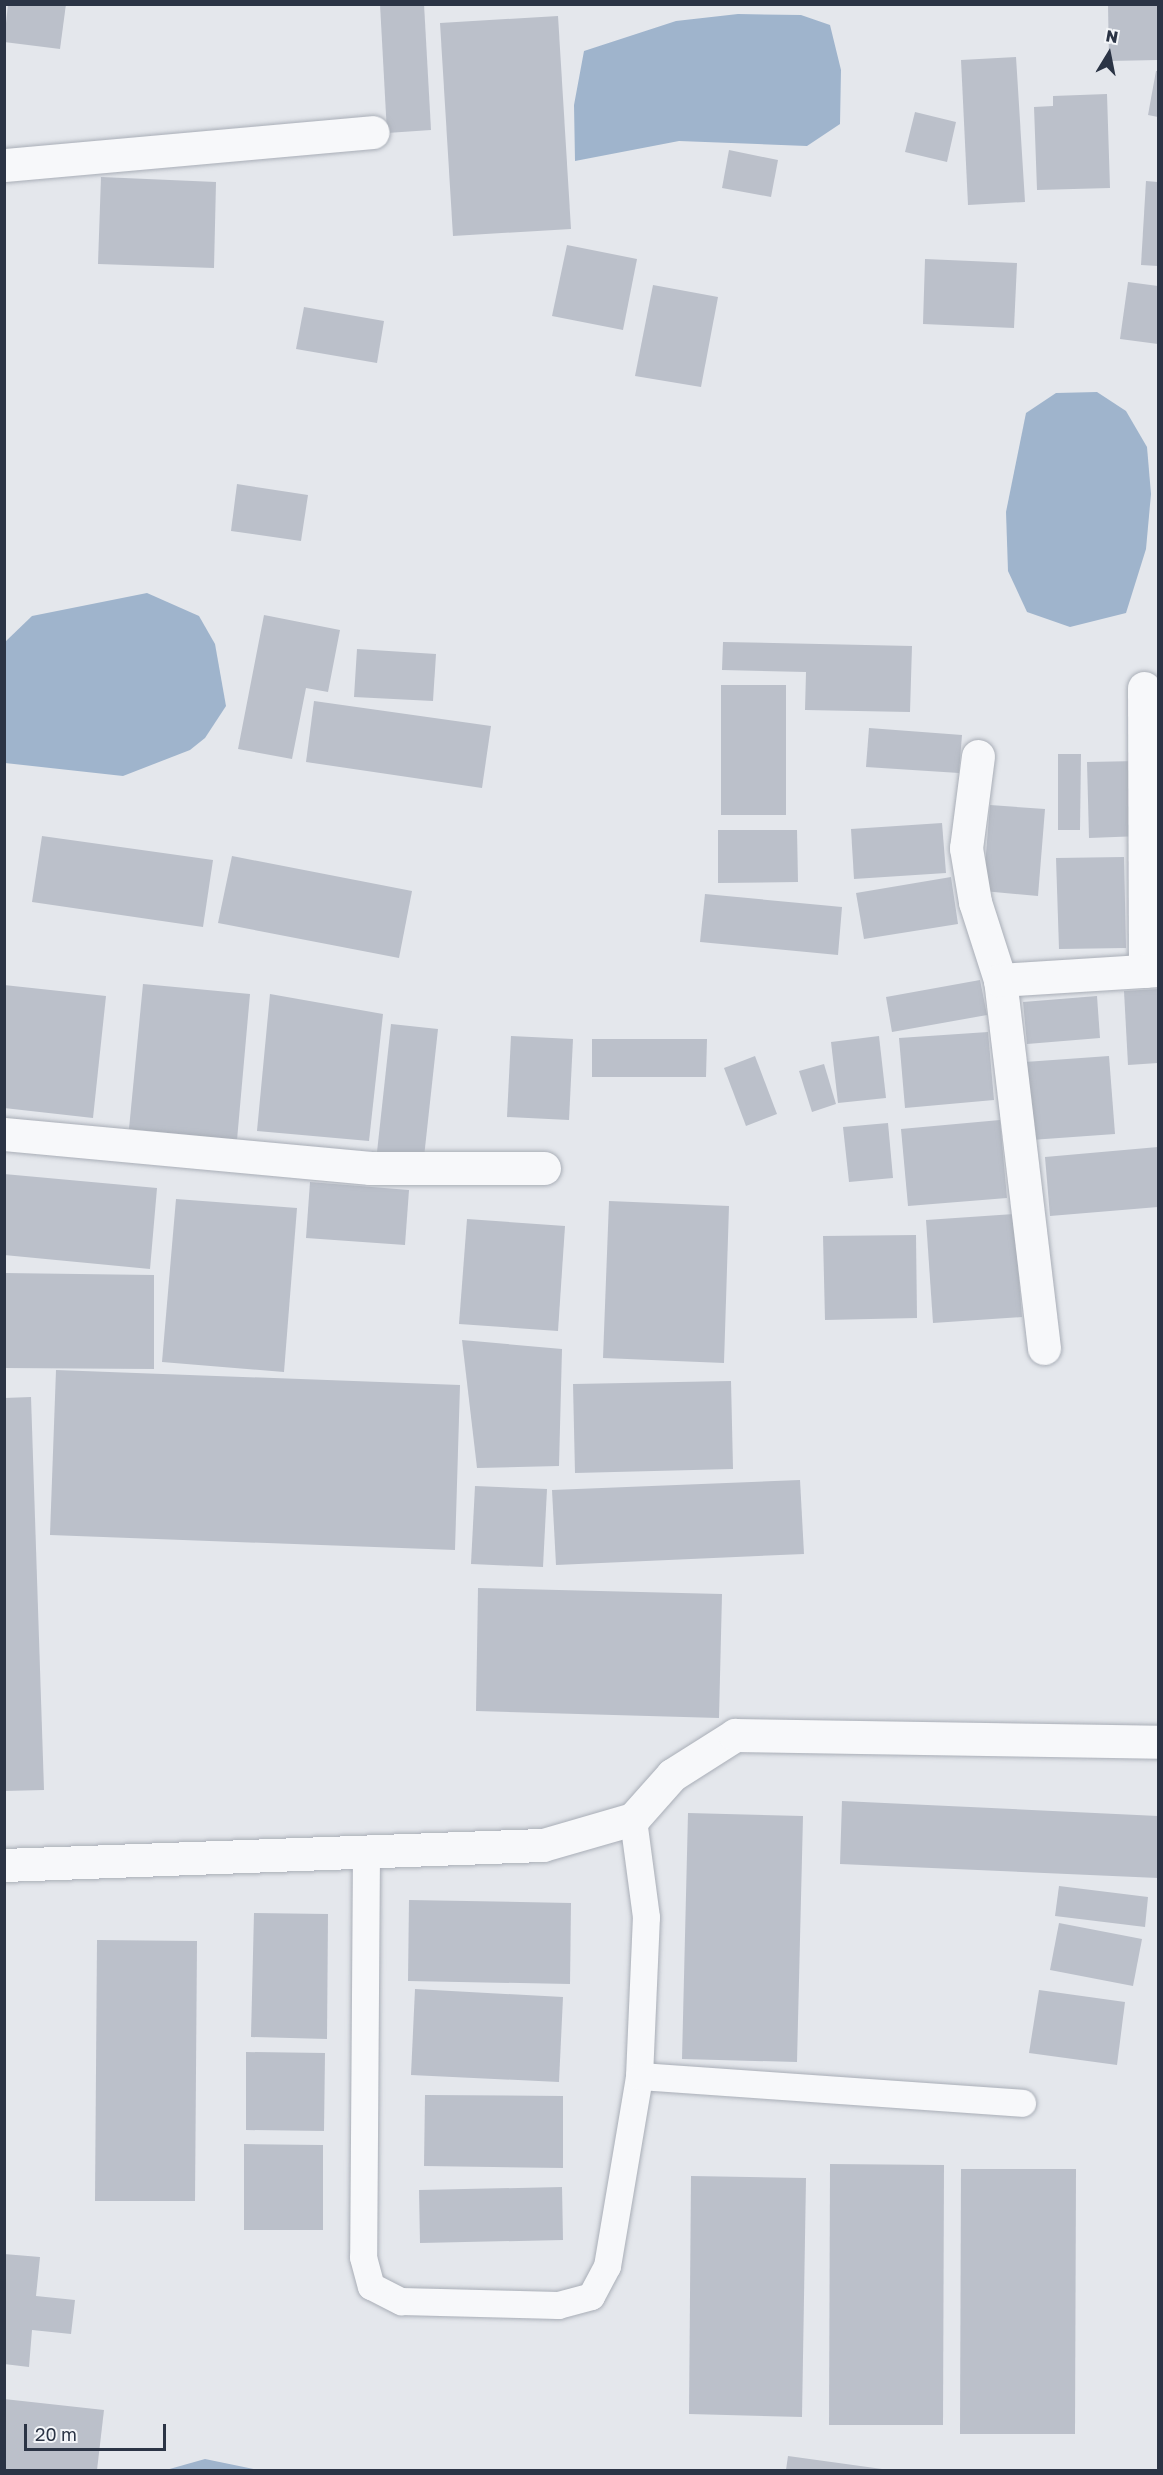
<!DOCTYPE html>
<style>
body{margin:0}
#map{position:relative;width:1163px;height:2475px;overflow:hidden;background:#e4e7ec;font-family:"Golos Text",sans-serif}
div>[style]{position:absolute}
.water>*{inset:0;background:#9fb4cc}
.building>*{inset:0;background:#bbc0ca}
.roads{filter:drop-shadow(0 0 2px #a9aeb7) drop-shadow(0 0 2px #a9aeb7)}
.lane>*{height:27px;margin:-13.5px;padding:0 13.5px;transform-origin:13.5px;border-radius:13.5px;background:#f7f8fa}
.street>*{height:33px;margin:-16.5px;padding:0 16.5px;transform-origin:16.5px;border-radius:16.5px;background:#f7f8fa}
span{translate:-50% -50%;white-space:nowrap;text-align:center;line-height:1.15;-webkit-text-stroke:4.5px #f4f6f9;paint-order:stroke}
.frame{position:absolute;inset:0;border:6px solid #2b3445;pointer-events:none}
.north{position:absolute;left:1079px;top:24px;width:60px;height:60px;-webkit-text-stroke:4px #f4f6f9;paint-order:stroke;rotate:10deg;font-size:16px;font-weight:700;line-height:24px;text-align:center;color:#2b3445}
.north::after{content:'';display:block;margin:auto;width:21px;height:27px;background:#2b3445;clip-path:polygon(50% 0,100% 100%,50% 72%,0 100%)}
.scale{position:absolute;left:24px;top:2424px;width:142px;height:27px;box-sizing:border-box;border:3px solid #2b3445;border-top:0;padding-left:8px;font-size:18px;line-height:21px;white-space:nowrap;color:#2b3445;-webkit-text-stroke:4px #f4f6f9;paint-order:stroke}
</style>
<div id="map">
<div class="water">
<i style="clip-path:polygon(738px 14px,801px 15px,830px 25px,841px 70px,840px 124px,807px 146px,679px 141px,575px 161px,574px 105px,584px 51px,676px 21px)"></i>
<i style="clip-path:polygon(1097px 392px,1126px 411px,1147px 447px,1151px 494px,1146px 549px,1126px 613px,1070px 627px,1027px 612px,1008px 571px,1006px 512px,1026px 413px,1056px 393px)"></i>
<i style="clip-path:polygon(147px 593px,199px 616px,215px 644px,226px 706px,205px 738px,190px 750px,123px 776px,5px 763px,5px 642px,32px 616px)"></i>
<i style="clip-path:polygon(205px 2459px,259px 2470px,166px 2470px)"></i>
</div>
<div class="building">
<i style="clip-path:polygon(8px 4px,66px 4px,60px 49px,4px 42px)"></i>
<i style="clip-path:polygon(380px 4px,424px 4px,431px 130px,387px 133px)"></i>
<i style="clip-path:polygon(1108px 4px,1158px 4px,1158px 60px,1109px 61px)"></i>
<i style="clip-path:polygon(558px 16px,571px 229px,453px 236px,440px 23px)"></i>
<i style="clip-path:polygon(1016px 57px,1025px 202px,968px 205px,961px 60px)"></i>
<i style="clip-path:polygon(1156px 71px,1158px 71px,1158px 117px,1148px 115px)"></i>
<i style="clip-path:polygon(1107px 94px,1110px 188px,1037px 190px,1034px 107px,1053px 106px,1053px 96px)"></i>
<i style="clip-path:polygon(915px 112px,956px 122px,947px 162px,905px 152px)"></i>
<i style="clip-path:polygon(729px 150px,778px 160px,771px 197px,722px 188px)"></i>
<i style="clip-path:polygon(101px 177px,216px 182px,214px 268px,98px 264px)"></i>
<i style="clip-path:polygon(1146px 181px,1158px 182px,1158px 266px,1141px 265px)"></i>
<i style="clip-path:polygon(567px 245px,637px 259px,623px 330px,552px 316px)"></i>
<i style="clip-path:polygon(925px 259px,1017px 263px,1014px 328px,923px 324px)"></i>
<i style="clip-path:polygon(1128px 282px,1158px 286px,1158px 344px,1120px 339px)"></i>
<i style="clip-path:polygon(653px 285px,718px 297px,701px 387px,635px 376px)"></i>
<i style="clip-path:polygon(304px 307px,384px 321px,377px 363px,296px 349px)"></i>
<i style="clip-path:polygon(237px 484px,308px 495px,301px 541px,231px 531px)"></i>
<i style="clip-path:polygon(264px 615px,340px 630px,328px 692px,306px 688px,292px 759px,238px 749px)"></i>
<i style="clip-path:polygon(723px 642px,912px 646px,910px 712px,805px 710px,806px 672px,722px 670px)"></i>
<i style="clip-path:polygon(357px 649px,436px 654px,433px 701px,354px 697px)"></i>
<i style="clip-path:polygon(721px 685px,786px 685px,786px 815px,721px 815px)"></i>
<i style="clip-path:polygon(314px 701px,491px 726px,482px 788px,306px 762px)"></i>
<i style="clip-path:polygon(869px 728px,962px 735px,959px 773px,866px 767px)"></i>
<i style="clip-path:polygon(1058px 754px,1081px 754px,1080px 830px,1058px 830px)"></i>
<i style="clip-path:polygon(1138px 761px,1141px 836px,1089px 838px,1087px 762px)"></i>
<i style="clip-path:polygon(990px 805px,1045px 809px,1038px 896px,983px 891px)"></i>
<i style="clip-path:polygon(942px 823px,946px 873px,854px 879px,851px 829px)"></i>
<i style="clip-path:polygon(718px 830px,797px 830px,798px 882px,718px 883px)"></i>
<i style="clip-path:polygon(42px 836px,213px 860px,203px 927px,32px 902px)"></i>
<i style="clip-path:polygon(232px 856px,412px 891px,399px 958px,218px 923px)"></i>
<i style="clip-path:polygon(1124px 857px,1126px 948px,1059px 949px,1056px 858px)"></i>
<i style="clip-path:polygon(951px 877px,958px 924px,864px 939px,856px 893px)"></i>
<i style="clip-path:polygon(705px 894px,842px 907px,838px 955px,700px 942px)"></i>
<i style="clip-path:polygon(980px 980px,987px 1015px,892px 1032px,886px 997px)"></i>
<i style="clip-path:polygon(143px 984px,250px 994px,237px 1140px,129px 1129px)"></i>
<i style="clip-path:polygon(4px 985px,106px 996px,93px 1118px,4px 1108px)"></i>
<i style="clip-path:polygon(1158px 989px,1158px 1063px,1128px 1065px,1124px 991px)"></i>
<i style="clip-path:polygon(270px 994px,383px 1014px,369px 1141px,257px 1131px)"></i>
<i style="clip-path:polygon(1097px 996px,1100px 1038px,1027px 1044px,1023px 1002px)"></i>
<i style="clip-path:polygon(391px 1024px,438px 1029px,424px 1157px,377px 1152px)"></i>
<i style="clip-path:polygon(988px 1032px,994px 1100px,905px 1108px,899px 1038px)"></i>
<i style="clip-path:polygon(511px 1036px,573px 1039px,569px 1120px,507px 1117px)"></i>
<i style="clip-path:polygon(879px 1036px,886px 1098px,838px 1103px,831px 1042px)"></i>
<i style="clip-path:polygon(592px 1039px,707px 1039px,706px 1077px,592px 1077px)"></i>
<i style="clip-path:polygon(755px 1056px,777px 1114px,746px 1126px,724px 1068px)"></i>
<i style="clip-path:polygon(1109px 1056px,1115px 1134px,1031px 1140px,1025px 1062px)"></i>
<i style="clip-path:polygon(824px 1064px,836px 1104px,812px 1112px,799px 1071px)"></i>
<i style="clip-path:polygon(1000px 1120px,1007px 1198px,908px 1206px,901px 1129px)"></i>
<i style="clip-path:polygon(888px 1123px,893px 1178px,849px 1182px,843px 1127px)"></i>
<i style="clip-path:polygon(1158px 1147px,1158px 1207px,1050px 1216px,1045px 1157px)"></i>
<i style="clip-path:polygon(4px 1174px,157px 1188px,150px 1269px,4px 1255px)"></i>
<i style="clip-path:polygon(310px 1182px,409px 1190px,405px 1245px,306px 1238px)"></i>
<i style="clip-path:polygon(176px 1199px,297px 1208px,284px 1372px,162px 1362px)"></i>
<i style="clip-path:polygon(609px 1201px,729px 1206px,724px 1363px,603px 1358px)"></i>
<i style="clip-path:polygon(1014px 1214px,1022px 1317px,933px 1323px,926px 1220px)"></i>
<i style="clip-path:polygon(467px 1219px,565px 1226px,558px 1331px,459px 1324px)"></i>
<i style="clip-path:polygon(916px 1235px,917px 1318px,825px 1320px,823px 1236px)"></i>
<i style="clip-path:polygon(4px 1273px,154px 1275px,154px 1369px,4px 1368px)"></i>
<i style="clip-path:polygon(462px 1340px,562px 1349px,559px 1466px,477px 1468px)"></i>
<i style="clip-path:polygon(56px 1370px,460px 1385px,455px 1550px,50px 1535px)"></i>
<i style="clip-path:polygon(731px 1381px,733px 1469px,575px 1473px,573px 1384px)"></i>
<i style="clip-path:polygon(31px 1397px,44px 1790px,4px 1791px,4px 1398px)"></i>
<i style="clip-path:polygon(800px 1480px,804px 1554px,556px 1565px,552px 1490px)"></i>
<i style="clip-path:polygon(475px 1486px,547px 1489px,543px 1567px,471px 1564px)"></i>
<i style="clip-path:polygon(478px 1588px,722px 1594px,719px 1718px,476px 1711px)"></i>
<i style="clip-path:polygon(842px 1801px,1158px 1816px,1158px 1878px,840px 1864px)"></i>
<i style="clip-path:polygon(688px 1813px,803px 1816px,797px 2062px,682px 2059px)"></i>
<i style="clip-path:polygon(1059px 1886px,1148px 1897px,1145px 1927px,1055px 1916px)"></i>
<i style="clip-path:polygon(409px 1900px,571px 1903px,570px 1984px,408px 1981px)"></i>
<i style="clip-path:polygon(254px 1913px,328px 1914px,327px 2039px,251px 2037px)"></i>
<i style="clip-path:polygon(1059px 1923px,1142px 1939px,1133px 1986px,1050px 1970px)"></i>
<i style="clip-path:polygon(97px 1940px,197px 1941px,195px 2201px,95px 2201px)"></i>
<i style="clip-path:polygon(415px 1989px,563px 1997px,559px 2082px,411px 2075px)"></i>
<i style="clip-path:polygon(1039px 1990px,1125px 2002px,1117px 2065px,1029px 2053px)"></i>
<i style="clip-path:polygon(246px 2052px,325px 2053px,324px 2131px,246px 2130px)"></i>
<i style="clip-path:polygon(425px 2095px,563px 2096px,563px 2168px,424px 2166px)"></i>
<i style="clip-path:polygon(244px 2144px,323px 2145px,323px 2230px,244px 2230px)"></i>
<i style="clip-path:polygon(830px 2164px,944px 2165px,943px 2425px,829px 2425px)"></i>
<i style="clip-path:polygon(961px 2169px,1076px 2169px,1075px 2434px,960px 2434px)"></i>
<i style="clip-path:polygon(691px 2176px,806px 2178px,802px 2417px,689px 2414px)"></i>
<i style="clip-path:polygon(562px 2187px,563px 2240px,420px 2243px,419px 2190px)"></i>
<i style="clip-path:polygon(4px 2254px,40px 2257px,36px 2296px,75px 2300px,71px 2334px,32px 2330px,29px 2367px,4px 2364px)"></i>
<i style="clip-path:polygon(4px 2399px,104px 2410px,97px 2470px,4px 2470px)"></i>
<i style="clip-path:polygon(788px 2456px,882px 2469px,882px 2470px,786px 2470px)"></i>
</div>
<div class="roads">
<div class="lane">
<i style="left:366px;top:1851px;width:406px;rotate:90.4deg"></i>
<i style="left:363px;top:2257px;width:30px;rotate:75deg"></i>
<i style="left:371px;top:2286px;width:34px;rotate:27deg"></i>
<i style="left:401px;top:2301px;width:157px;rotate:1.5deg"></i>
<i style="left:558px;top:2305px;width:34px;rotate:-15deg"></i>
<i style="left:591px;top:2296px;width:34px;rotate:-62deg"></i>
<i style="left:607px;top:2266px;width:193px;rotate:-80.4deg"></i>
<i style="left:639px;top:2076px;width:159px;rotate:-87.5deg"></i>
<i style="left:646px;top:1917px;width:99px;rotate:-97.6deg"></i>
<i style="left:639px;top:2076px;width:384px;rotate:4deg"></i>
</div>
<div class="street">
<i style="left:4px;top:165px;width:370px;rotate:-5.1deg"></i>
<i style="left:1144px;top:688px;width:283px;rotate:89.8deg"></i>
<i style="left:978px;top:756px;width:93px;rotate:97.4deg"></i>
<i style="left:966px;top:848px;width:55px;rotate:80.5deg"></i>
<i style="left:975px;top:902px;width:82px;rotate:72.2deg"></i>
<i style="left:4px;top:1134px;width:368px;rotate:5.3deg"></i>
<i style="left:370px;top:1168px;width:174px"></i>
<i style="left:1044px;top:1348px;width:371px;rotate:-96.8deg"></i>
<i style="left:1000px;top:980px;width:158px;rotate:-3.6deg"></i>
<i style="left:4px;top:1865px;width:539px;rotate:-2.13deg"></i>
<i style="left:543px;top:1845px;width:94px;rotate:-16.1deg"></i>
<i style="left:633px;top:1819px;width:59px;rotate:-48.4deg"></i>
<i style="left:672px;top:1775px;width:75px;rotate:-32.4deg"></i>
<i style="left:735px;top:1735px;width:423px;rotate:0.9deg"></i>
</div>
</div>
<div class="frame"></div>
<div class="north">N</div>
<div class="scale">20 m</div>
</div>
